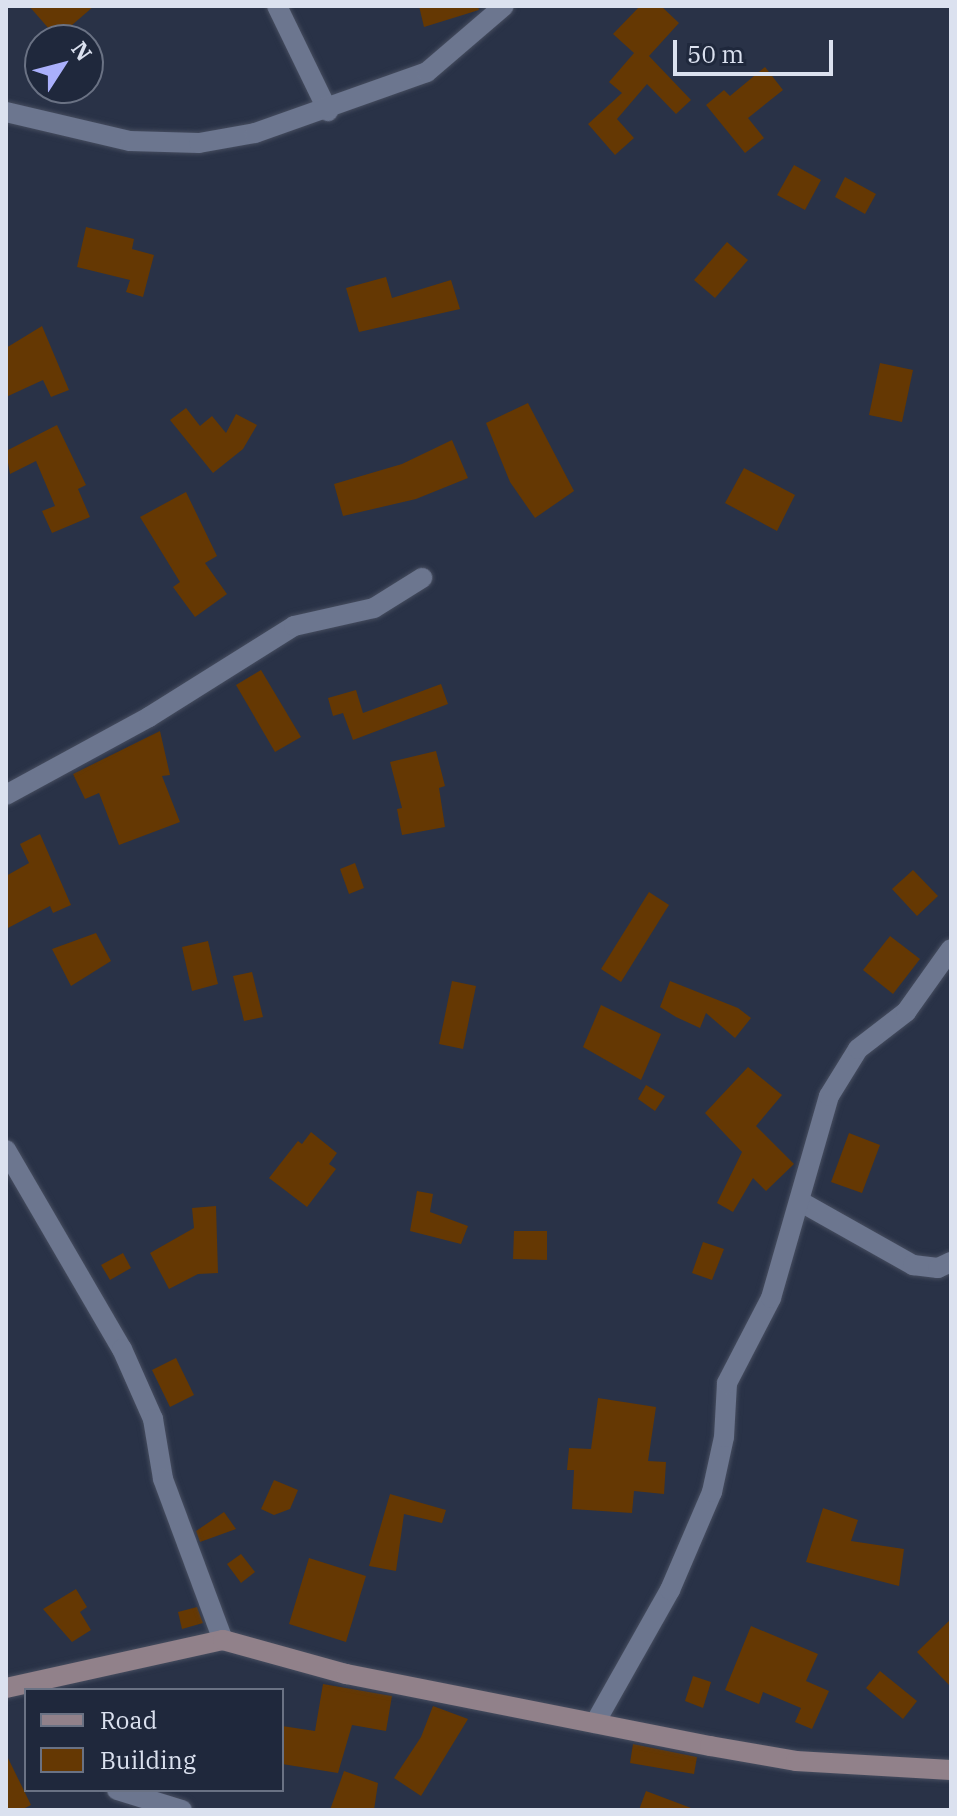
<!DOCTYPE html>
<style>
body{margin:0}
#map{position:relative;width:957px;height:1816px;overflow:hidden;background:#293247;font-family:"IBM Plex Serif",serif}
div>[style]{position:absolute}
.building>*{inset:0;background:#653803}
.roads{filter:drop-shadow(0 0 2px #464d5f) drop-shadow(0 0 2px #464d5f)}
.street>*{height:20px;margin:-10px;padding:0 10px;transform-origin:10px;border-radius:10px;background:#6c768f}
.secondary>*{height:20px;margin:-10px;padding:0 10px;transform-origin:10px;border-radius:10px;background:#91818a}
span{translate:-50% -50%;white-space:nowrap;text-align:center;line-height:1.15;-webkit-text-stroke:6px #1f283c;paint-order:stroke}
.frame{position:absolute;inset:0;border:8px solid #dbe1ef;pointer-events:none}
.legend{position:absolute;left:24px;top:1688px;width:260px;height:104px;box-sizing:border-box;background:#1f283c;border:2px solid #6a7284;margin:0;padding:10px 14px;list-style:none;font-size:24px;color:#dbe1ef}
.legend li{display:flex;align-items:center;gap:16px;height:40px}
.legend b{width:40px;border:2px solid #6a7284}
.north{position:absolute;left:24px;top:24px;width:80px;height:80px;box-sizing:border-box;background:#1f283c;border:2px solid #6a7284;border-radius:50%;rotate:54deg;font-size:22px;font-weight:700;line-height:32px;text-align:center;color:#dbe1ef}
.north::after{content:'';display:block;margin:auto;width:28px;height:36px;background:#aab0fc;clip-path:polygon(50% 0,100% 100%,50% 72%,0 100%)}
.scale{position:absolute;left:673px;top:40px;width:160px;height:36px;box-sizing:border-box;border:4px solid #dbe1ef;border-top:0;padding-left:10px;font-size:24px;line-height:28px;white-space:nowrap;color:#dbe1ef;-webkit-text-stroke:6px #1f283c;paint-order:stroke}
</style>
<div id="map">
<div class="building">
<i style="clip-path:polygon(29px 6px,94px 6px,57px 38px)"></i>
<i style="clip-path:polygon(419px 6px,478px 6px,479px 10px,424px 27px)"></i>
<i style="clip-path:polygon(640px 6px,661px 6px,679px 23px,649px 56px,691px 100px,676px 114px,647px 84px,617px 119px,634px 138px,615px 155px,588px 124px,622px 93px,609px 82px,634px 53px,613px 34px)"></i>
<i style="clip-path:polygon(765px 67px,783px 90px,748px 118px,764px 138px,745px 153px,706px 105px,724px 90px,730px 96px)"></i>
<i style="clip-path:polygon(794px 165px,821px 180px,805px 210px,777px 195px)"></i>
<i style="clip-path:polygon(845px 177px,876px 194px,865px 214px,835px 197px)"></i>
<i style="clip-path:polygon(86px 227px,134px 239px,132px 249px,154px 255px,143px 297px,126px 292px,130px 280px,77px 267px)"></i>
<i style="clip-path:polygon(727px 242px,748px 260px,715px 298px,694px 280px)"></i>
<i style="clip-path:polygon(386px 277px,392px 298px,451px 280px,460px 309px,359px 332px,346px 288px)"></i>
<i style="clip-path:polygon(42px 326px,69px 390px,51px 397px,43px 380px,6px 397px,6px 348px)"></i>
<i style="clip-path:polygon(880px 363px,913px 370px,902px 422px,869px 415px)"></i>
<i style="clip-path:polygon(528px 403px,574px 491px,535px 518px,510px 482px,486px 423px)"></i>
<i style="clip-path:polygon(186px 408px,200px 426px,212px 416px,226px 433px,236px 414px,257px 425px,243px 449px,213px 473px,170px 420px)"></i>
<i style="clip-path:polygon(57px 425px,86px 485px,78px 489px,90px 517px,52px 533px,42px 511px,55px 506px,36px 461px,10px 474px,6px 451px)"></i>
<i style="clip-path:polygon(452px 440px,468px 478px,416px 499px,343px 516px,334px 484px,402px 464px)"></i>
<i style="clip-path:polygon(744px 468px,795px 495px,777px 531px,725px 503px)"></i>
<i style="clip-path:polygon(186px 492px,217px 556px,205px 563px,227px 594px,195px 617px,173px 587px,180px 582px,140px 517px)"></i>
<i style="clip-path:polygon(261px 670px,301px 737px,275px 752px,236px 685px)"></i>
<i style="clip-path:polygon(441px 684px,448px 704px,353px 740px,343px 713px,333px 716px,328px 698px,356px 690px,363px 713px)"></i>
<i style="clip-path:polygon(160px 731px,170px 775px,162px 776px,180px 822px,119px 845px,99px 793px,85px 799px,73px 774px)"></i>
<i style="clip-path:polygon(436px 751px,445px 786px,439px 788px,445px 827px,402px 835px,397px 809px,402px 808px,390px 762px)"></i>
<i style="clip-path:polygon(40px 834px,71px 905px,53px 913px,50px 906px,6px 929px,6px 876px,29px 863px,20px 844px)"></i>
<i style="clip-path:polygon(355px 863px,364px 888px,349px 894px,340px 869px)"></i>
<i style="clip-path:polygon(913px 870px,938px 896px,917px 916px,892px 889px)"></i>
<i style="clip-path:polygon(649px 892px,669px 905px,621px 982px,601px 969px)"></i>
<i style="clip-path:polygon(96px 933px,111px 961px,71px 986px,52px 949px)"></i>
<i style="clip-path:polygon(890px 936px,920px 959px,893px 994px,863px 970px)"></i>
<i style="clip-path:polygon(208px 941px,218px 984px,192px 991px,182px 947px)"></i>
<i style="clip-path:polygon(252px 972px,263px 1017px,244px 1021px,233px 976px)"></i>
<i style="clip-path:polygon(452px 981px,476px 986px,463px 1049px,439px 1044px)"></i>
<i style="clip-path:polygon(670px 981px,738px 1008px,751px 1018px,735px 1038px,706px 1013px,700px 1028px,676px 1017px,660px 1007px)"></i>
<i style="clip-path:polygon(601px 1005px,661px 1034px,641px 1080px,583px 1047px)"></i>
<i style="clip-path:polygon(748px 1067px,782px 1095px,756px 1126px,794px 1164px,766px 1191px,753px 1178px,733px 1212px,717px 1203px,742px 1152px,705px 1113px)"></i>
<i style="clip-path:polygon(646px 1085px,665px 1096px,655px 1111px,638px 1099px)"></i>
<i style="clip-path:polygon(311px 1132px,337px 1153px,329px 1164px,336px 1169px,307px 1207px,269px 1178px,298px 1141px,302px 1144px)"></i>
<i style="clip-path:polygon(849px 1133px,880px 1145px,862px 1193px,831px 1182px)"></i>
<i style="clip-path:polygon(417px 1191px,433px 1194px,430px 1212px,468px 1226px,461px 1244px,410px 1231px)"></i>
<i style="clip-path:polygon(216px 1206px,218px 1273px,198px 1274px,169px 1289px,150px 1253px,194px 1228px,192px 1208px)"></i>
<i style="clip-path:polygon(514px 1231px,547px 1231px,547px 1260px,513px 1259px)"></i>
<i style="clip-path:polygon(703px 1242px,724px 1249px,712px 1280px,692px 1273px)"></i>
<i style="clip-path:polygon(123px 1253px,131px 1268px,110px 1280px,101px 1265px)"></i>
<i style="clip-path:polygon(176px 1358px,194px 1395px,170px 1407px,152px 1370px)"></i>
<i style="clip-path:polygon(598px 1398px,656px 1407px,648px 1461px,666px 1462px,664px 1494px,634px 1491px,632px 1513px,572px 1509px,574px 1470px,567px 1470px,569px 1448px,591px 1449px)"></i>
<i style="clip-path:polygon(274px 1480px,298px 1490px,290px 1509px,274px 1515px,261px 1509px)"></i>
<i style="clip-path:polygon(390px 1494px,446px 1510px,442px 1523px,404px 1514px,396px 1571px,369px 1566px)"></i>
<i style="clip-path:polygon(823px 1508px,858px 1520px,851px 1541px,904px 1549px,899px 1586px,806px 1562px)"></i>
<i style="clip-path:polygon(224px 1512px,236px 1529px,200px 1542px,196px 1531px)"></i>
<i style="clip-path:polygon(241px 1554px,255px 1572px,241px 1583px,227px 1564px)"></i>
<i style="clip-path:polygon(309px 1558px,366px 1576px,346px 1642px,289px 1624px)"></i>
<i style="clip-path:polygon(76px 1589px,87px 1607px,80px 1612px,91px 1630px,72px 1642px,43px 1609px)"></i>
<i style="clip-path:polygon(197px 1607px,203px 1623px,182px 1629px,178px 1612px)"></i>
<i style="clip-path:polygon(951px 1619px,951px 1687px,917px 1652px)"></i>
<i style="clip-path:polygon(751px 1626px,818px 1654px,806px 1681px,829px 1691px,812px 1729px,795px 1722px,801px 1708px,763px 1692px,759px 1704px,725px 1690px)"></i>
<i style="clip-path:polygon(880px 1671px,917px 1701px,903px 1719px,866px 1688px)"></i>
<i style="clip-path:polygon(693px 1676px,711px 1682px,703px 1708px,685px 1701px)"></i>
<i style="clip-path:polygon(323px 1684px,392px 1696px,386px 1731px,352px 1725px,338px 1773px,282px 1764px,282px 1726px,315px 1731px)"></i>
<i style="clip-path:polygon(433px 1706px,468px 1719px,421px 1796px,394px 1778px,421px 1737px)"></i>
<i style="clip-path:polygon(633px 1744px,697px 1757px,694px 1774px,630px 1763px)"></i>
<i style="clip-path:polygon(6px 1754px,31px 1805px,21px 1810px,6px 1810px)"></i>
<i style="clip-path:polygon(344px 1771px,378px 1783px,374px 1810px,330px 1810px)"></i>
<i style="clip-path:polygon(646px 1791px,691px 1808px,691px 1810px,639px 1810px)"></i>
</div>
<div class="roads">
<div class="street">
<i style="left:277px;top:6px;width:117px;rotate:64.1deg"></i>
<i style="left:6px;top:112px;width:127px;rotate:13.2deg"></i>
<i style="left:130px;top:141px;width:69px;rotate:1.7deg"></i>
<i style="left:199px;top:143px;width:57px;rotate:-10.1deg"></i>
<i style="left:255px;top:133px;width:182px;rotate:-19.5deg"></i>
<i style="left:427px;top:72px;width:101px;rotate:-40.6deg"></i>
<i style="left:6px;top:795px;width:163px;rotate:-28.6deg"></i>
<i style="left:149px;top:717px;width:171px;rotate:-32.1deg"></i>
<i style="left:294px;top:626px;width:82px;rotate:-12.7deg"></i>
<i style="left:374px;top:608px;width:57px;rotate:-32deg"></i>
<i style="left:6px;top:1150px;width:230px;rotate:59.8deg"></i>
<i style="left:122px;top:1349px;width:77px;rotate:66.1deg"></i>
<i style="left:153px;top:1419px;width:61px;rotate:80.5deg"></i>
<i style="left:163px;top:1479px;width:172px;rotate:69.6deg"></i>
<i style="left:801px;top:1202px;width:129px;rotate:29.4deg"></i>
<i style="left:913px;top:1265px;width:25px;rotate:7deg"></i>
<i style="left:938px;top:1268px;width:14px;rotate:-25deg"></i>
<i style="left:595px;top:1723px;width:153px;rotate:-60.6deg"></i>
<i style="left:670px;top:1590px;width:107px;rotate:-66.8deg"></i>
<i style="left:712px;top:1492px;width:56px;rotate:-77.7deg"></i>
<i style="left:724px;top:1437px;width:54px;rotate:-86.8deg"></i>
<i style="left:727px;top:1383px;width:96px;rotate:-62.6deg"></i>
<i style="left:771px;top:1298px;width:210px;rotate:-74deg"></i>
<i style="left:829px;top:1096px;width:55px;rotate:-58.3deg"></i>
<i style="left:858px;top:1049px;width:61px;rotate:-37.6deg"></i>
<i style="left:906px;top:1012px;width:77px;rotate:-54.5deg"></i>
<i style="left:117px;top:1790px;width:68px;rotate:17.1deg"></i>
</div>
<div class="secondary">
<i style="left:6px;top:1688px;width:222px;rotate:-12.5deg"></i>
<i style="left:223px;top:1640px;width:128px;rotate:15.5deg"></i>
<i style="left:346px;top:1674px;width:371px;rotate:11.2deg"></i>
<i style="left:710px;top:1746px;width:87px;rotate:9.9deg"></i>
<i style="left:796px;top:1761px;width:155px;rotate:3.3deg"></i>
</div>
</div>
<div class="frame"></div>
<ul class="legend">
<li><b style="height:10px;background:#91818a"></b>Road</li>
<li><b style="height:22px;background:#653803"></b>Building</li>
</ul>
<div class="north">N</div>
<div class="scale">50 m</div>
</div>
